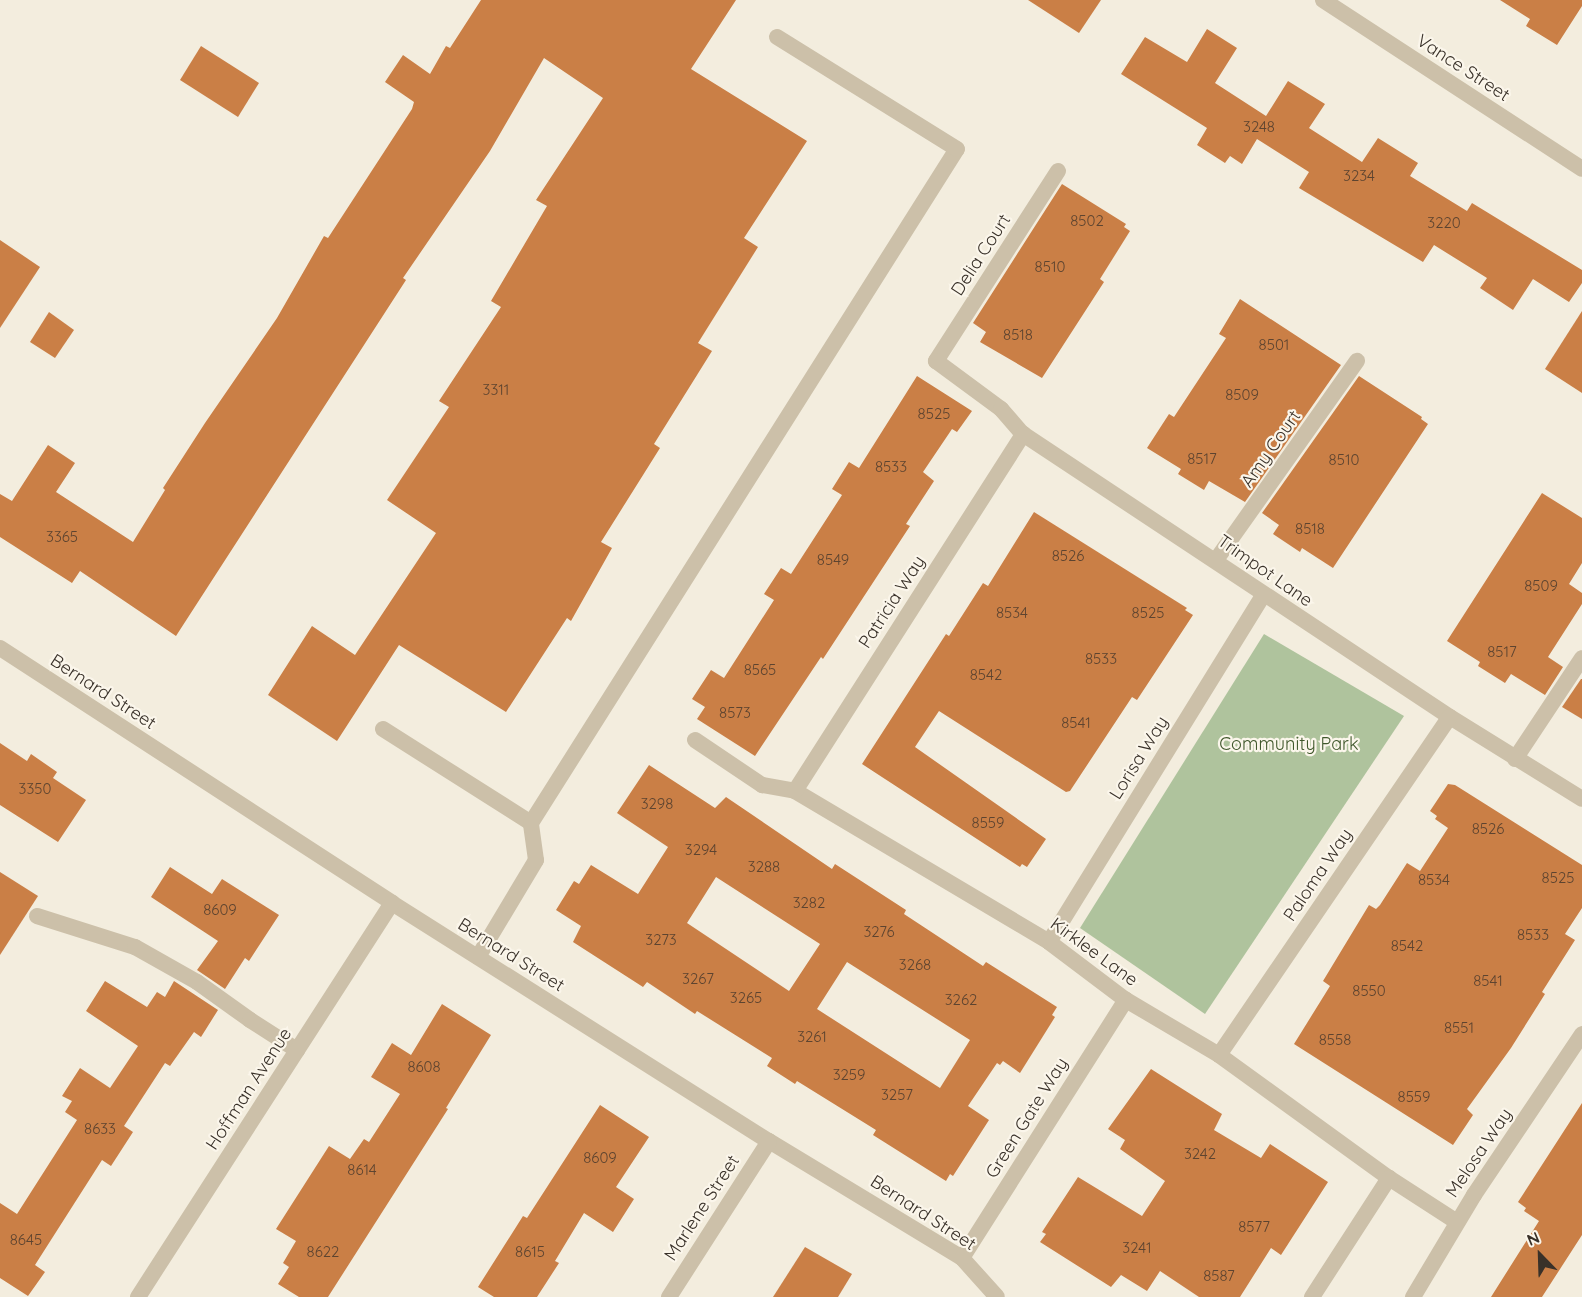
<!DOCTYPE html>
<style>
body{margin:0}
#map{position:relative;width:1582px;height:1297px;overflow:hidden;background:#f3edde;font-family:Quicksand,sans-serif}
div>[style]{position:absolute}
.green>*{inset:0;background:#afc39d}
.building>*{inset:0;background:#ca7f46}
.service>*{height:16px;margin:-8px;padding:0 8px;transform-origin:8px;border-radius:8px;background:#ccc0a9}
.minor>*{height:16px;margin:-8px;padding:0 8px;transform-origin:8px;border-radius:8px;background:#ccc0a9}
span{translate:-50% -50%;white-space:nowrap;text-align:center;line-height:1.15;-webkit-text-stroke:4.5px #fbf6eb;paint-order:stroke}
.number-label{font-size:15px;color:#5d4430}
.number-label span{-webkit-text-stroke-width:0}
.street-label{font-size:18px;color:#393129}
.park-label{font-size:18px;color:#40582c}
.north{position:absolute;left:1510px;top:1225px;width:60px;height:60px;-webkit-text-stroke:4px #fbf6eb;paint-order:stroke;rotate:337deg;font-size:16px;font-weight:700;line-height:24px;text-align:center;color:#393129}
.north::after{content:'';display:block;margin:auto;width:21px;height:27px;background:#393129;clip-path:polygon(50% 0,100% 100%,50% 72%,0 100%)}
</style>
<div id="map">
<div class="green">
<i style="clip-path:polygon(1264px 634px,1404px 716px,1205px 1014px,1080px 928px)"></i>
</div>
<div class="building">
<i style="clip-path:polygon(481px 0,736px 0,691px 69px,807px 141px,744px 238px,758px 247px,698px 343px,712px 351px,654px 444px,660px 448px,601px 542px,612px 548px,571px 621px,567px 618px,506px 712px,399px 645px,337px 741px,268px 695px,312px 626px,355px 655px,436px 533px,387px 500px,449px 407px,439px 401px,501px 307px,491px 301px,547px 206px,536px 200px,603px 98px,544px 58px,490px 151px,403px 278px,406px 280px,176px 636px,80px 571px,72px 583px,0 537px,0 494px,12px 501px,48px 445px,75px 463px,56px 492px,133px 542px,165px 490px,163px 488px,205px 423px,277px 318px,324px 236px,328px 238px,412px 109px,414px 102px,385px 82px,403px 55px,430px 74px,446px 46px,450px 48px)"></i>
<i style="clip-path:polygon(1028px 0,1101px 0,1079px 33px)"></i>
<i style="clip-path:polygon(1500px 0,1582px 0,1582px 6px,1557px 45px,1526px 26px,1530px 19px)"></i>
<i style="clip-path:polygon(1207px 29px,1237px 48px,1215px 83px,1266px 116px,1288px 81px,1325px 104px,1309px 128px,1362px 162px,1378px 138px,1418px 163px,1410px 176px,1467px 211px,1472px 203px,1582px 270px,1582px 283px,1569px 302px,1533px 279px,1513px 310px,1480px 288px,1487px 278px,1434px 245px,1423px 262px,1299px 188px,1309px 172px,1257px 139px,1242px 164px,1230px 156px,1225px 163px,1197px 145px,1207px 128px,1121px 74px,1145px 37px,1187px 62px)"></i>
<i style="clip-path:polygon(201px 46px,259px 83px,238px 117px,180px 80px)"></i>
<i style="clip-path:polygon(1062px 184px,1126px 224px,1124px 227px,1130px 231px,1100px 279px,1104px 282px,1042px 378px,980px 342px,986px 332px,973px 323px)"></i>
<i style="clip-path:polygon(0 240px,40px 267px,0 328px)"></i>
<i style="clip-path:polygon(1240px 299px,1341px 365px,1245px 502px,1209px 481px,1204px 490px,1178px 474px,1181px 469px,1147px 448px,1169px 414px,1174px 417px,1226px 338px,1219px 334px)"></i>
<i style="clip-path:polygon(1582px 311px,1582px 393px,1545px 369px)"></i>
<i style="clip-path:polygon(49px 312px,74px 330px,55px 358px,30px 342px)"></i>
<i style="clip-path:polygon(917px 376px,972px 411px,957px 432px,952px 429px,923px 472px,934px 481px,906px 524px,910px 526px,823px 659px,821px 657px,755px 756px,697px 719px,705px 707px,692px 699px,711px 670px,724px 678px,774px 600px,764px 594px,781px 568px,791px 574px,842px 495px,832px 489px,849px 462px,859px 468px)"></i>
<i style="clip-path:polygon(1359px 376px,1422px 417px,1421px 419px,1428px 424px,1333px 568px,1302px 548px,1300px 552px,1273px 534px,1279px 525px,1262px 513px)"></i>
<i style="clip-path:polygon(1542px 493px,1582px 518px,1582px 563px,1569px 584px,1582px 593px,1582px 604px,1548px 657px,1563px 667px,1545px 695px,1511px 674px,1505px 683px,1478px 666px,1480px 662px,1447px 641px)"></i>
<i style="clip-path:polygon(1034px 512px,1187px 608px,1185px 610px,1193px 615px,1137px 700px,1132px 697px,1070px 791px,1066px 792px,939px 711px,915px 747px,1046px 839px,1027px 867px,1022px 864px,1020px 867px,862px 764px,946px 634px,949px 636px,983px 583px,988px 586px)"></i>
<i style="clip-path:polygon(1581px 679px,1582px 679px,1582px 719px,1562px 707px)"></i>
<i style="clip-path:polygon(0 743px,27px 761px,31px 754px,57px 772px,53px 778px,86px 800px,58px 842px,0 805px)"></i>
<i style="clip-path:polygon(evenodd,649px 765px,715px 808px,726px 797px,832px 869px,835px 864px,906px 910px,904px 914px,983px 966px,986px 962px,1057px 1007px,1052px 1015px,1055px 1017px,1020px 1073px,1003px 1061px,1000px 1065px,997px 1063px,968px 1106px,989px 1120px,953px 1176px,950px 1174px,946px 1181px,873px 1135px,876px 1130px,797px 1081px,795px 1084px,767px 1066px,772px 1058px,697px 1011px,695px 1014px,647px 982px,643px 987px,573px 942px,581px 926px,556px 910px,574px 881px,579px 884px,591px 865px,638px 894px,668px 847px,617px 813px,649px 765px,716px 877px,820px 944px,789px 991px,687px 923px,716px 877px,649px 765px,847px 962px,970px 1040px,940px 1088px,817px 1009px,847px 962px)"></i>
<i style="clip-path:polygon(1448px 784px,1455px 785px,1582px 865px,1582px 908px,1565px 934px,1575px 940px,1542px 992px,1545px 994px,1511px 1048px,1467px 1109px,1473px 1115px,1453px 1145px,1294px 1044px,1330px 986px,1323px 981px,1369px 905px,1376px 909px,1380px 905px,1407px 863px,1420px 871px,1448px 828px,1435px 819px,1437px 816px,1430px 811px)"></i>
<i style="clip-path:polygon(170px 867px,212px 894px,222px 879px,279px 915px,249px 961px,245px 958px,225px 989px,197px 970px,218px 941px,151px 897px)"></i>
<i style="clip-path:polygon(0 872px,38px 896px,0 955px)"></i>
<i style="clip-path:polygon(105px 981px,147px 1007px,157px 992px,165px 997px,174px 981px,218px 1010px,201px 1037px,194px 1032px,170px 1066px,165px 1063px,124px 1126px,133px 1132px,111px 1166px,102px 1160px,35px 1265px,45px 1272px,28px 1296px,0 1278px,0 1203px,17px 1214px,77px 1120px,65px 1112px,72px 1101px,62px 1096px,80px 1068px,110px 1088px,138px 1046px,86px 1011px)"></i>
<i style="clip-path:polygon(442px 1004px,491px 1035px,446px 1108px,448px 1109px,328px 1297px,299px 1297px,278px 1284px,289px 1267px,283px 1263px,296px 1241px,276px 1229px,329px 1146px,350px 1159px,364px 1139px,369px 1142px,400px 1094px,371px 1077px,392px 1043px,411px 1055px)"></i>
<i style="clip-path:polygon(1151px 1069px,1222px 1114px,1214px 1130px,1261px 1158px,1270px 1144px,1328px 1182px,1281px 1255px,1271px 1248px,1240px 1297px,1199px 1297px,1160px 1271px,1147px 1291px,1121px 1275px,1111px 1287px,1040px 1242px,1046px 1234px,1042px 1232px,1078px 1177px,1142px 1216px,1165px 1181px,1120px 1149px,1125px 1140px,1108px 1129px)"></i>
<i style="clip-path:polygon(1582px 1103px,1582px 1235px,1542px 1297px,1491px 1297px,1539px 1221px,1524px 1211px,1526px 1208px,1518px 1202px)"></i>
<i style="clip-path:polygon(600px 1105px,649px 1137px,616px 1187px,634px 1199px,613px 1232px,584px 1213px,555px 1261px,559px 1263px,537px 1297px,494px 1297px,478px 1287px,523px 1216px,527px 1218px)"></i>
<i style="clip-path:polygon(805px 1247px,852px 1274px,838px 1297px,773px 1297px)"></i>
</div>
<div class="service">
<i style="left:383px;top:729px;width:175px;rotate:32.4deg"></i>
<i style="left:37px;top:916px;width:103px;rotate:17.6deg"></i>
<i style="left:135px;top:947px;width:71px;rotate:29.4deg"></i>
<i style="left:197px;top:982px;width:65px;rotate:35.6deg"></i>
<i style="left:250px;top:1020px;width:56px;rotate:32.6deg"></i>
<i style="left:478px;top:957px;width:113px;rotate:-59.1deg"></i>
<i style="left:536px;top:860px;width:37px;rotate:-98deg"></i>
<i style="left:531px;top:823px;width:797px;rotate:-57.71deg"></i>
<i style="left:957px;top:149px;width:212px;rotate:-148.1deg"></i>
</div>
<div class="minor">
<i style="left:1323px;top:0;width:309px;rotate:33.1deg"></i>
<i style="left:1058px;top:171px;width:226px;rotate:122.7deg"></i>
<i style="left:936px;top:361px;width:81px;rotate:36.4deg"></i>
<i style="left:1001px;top:409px;width:33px;rotate:49deg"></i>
<i style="left:1023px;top:434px;width:512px;rotate:33.53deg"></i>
<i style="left:1450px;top:717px;width:155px;rotate:31.8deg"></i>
<i style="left:1216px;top:560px;width:244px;rotate:-54.7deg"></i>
<i style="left:0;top:648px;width:468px;rotate:33deg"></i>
<i style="left:392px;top:903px;width:446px;rotate:32.3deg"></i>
<i style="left:769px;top:1141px;width:226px;rotate:31.2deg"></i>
<i style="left:962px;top:1258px;width:52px;rotate:48.1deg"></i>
<i style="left:695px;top:740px;width:81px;rotate:33.9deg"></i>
<i style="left:762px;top:785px;width:34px;rotate:10deg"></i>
<i style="left:795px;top:791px;width:295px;rotate:30.7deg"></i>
<i style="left:1049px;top:942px;width:96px;rotate:37deg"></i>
<i style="left:1126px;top:1000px;width:108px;rotate:30.6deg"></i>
<i style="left:1219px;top:1055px;width:210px;rotate:35.9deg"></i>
<i style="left:1389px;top:1178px;width:81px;rotate:32.9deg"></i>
<i style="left:1515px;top:759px;width:121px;rotate:-56.4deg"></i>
<i style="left:795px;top:791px;width:424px;rotate:-57.4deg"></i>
<i style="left:1049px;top:942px;width:408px;rotate:-58.3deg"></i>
<i style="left:1219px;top:1055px;width:409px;rotate:-55.7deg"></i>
<i style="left:962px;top:1258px;width:306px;rotate:-57.6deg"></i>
<i style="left:138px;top:1297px;width:469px;rotate:-57.2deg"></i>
<i style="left:669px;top:1297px;width:185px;rotate:-57.3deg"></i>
<i style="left:1312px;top:1297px;width:142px;rotate:-57.1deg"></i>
<i style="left:1413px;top:1297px;width:119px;rotate:-59.1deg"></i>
<i style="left:1474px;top:1195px;width:194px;rotate:-56.1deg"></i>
</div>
<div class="number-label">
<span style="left:1259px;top:127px">3248</span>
<span style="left:1359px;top:176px">3234</span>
<span style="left:1087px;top:221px">8502</span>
<span style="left:1444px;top:223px">3220</span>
<span style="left:1050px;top:267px">8510</span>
<span style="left:1018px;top:335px">8518</span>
<span style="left:1274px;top:345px">8501</span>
<span style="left:496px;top:390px">3311</span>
<span style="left:1242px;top:395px">8509</span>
<span style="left:934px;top:414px">8525</span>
<span style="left:1202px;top:459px">8517</span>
<span style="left:1344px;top:460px">8510</span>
<span style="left:891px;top:467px">8533</span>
<span style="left:1310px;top:529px">8518</span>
<span style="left:62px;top:537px">3365</span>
<span style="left:1068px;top:556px">8526</span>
<span style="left:833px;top:560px">8549</span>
<span style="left:1541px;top:586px">8509</span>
<span style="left:1012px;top:613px">8534</span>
<span style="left:1148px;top:613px">8525</span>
<span style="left:1502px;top:652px">8517</span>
<span style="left:1101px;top:659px">8533</span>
<span style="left:760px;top:670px">8565</span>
<span style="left:986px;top:675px">8542</span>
<span style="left:735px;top:713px">8573</span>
<span style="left:1076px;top:723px">8541</span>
<span style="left:35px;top:789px">3350</span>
<span style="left:657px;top:804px">3298</span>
<span style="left:988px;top:823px">8559</span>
<span style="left:1488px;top:829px">8526</span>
<span style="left:701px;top:850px">3294</span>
<span style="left:764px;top:867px">3288</span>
<span style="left:1558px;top:878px">8525</span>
<span style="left:1434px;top:880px">8534</span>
<span style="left:809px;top:903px">3282</span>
<span style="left:220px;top:910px">8609</span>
<span style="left:879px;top:932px">3276</span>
<span style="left:1533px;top:935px">8533</span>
<span style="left:661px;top:940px">3273</span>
<span style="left:1407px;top:946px">8542</span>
<span style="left:915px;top:965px">3268</span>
<span style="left:698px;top:979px">3267</span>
<span style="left:1488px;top:981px">8541</span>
<span style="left:1369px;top:991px">8550</span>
<span style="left:746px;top:998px">3265</span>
<span style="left:961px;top:1000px">3262</span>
<span style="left:1459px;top:1028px">8551</span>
<span style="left:812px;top:1037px">3261</span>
<span style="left:1335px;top:1040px">8558</span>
<span style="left:424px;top:1067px">8608</span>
<span style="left:849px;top:1075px">3259</span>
<span style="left:897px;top:1095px">3257</span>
<span style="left:1414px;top:1097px">8559</span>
<span style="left:100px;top:1129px">8633</span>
<span style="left:1200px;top:1154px">3242</span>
<span style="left:600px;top:1158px">8609</span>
<span style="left:362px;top:1170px">8614</span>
<span style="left:1254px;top:1227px">8577</span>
<span style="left:26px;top:1240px">8645</span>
<span style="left:1137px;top:1248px">3241</span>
<span style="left:323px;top:1252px">8622</span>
<span style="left:530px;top:1252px">8615</span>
<span style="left:1219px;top:1276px">8587</span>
</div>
<div class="street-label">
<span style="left:1463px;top:68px;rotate:33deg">Vance Street</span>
<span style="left:981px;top:255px;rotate:-57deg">Delia Court</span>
<span style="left:1271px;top:449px;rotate:-55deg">Amy Court</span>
<span style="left:1265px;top:571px;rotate:35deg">Trimpot Lane</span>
<span style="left:892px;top:602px;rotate:-57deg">Patricia Way</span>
<span style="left:103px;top:692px;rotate:33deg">Bernard Street</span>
<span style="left:1139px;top:758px;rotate:-58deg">Lorisa Way</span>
<span style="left:1318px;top:875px;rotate:-56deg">Paloma Way</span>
<span style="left:1094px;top:952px;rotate:36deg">Kirklee Lane</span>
<span style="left:511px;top:955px;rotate:32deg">Bernard Street</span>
<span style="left:249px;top:1089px;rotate:-57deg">Hoffman Avenue</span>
<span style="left:1027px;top:1118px;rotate:-58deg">Green Gate Way</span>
<span style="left:1479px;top:1153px;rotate:-56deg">Melosa Way</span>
<span style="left:702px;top:1208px;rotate:-57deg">Marlene Street</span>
<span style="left:923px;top:1213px;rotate:33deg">Bernard Street</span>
</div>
<div class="park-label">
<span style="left:1289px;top:744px">Community Park</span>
</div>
<div class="north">N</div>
</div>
